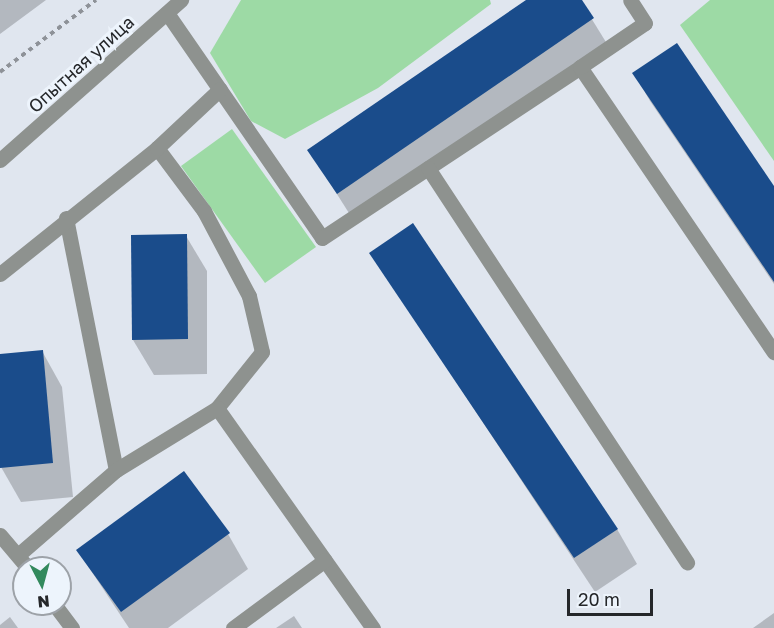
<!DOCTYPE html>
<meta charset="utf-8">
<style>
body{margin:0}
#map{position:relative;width:774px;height:628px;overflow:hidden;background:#e0e6ef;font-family:"Golos Text",sans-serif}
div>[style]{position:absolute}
.green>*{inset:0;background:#9ddaa5}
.shadow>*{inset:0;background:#0003}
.building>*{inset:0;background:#1a4c8b}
.path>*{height:4px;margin-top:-2px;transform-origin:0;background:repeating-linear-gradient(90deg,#8e9298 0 4.5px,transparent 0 9px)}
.minor>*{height:15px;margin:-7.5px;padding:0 7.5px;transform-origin:7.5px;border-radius:7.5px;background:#8e928f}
span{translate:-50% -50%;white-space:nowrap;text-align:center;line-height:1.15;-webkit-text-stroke:6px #edf4fc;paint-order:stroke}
.street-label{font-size:18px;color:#25272a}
.north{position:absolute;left:12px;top:556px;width:60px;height:60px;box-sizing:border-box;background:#edf4fc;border:2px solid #9da2a8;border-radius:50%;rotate:174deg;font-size:16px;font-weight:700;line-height:24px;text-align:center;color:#25272a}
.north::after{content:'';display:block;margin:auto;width:21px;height:27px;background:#32895d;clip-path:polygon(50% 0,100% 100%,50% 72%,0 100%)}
.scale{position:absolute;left:567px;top:589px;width:86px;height:27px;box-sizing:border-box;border:3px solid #25272a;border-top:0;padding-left:8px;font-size:18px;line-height:21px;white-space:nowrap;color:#25272a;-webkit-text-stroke:4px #edf4fc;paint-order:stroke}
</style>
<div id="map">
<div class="green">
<i style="clip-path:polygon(241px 0,490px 0,491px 4px,378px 88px,285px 139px,251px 121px,210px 53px)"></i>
<i style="clip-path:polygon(710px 0,774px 0,774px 161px,680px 25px)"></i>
<i style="clip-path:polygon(232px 129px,316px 247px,265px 283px,181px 166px)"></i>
</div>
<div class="shadow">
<i style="clip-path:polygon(0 0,46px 0,0 34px)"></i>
<i style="clip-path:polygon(529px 0,580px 0,609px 47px,354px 221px,309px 150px)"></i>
<i style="clip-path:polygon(634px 73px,774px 188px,774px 284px,650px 101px)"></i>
<i style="clip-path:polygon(186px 236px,207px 271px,207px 374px,154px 375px,133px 340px)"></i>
<i style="clip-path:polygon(371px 253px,617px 529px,637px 564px,595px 592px)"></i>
<i style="clip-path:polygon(42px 351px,62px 387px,73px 497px,21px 502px,1px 467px,0 356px)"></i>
<i style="clip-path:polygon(228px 534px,248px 569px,168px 628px,129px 628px,78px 551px)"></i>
<i style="clip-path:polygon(774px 613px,774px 628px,753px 628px)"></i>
<i style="clip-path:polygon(294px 616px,302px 628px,276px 628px)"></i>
<i style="clip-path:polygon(10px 617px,18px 628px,0 628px,0 625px)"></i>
</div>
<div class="building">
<i style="clip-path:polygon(526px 0,582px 0,594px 18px,337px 194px,307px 150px)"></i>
<i style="clip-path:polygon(677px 43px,774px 186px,774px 282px,632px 73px)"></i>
<i style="clip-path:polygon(413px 223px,618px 529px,574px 558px,369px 253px)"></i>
<i style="clip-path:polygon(187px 234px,188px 339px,132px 340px,131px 235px)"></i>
<i style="clip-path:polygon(43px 350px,53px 463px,0 468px,0 354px)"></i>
<i style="clip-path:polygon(184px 471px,230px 533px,121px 612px,76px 550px)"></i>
</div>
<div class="path">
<i style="left:0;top:72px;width:120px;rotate:-36.9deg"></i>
</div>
<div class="minor">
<i style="left:167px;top:13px;width:273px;rotate:55.4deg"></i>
<i style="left:322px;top:238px;width:310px;rotate:-33.5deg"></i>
<i style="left:580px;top:67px;width:345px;rotate:55.8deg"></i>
<i style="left:580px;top:67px;width:78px;rotate:-34.1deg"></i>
<i style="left:645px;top:23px;width:27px;rotate:-123deg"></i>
<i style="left:157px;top:148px;width:79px;rotate:53.3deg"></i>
<i style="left:204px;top:211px;width:96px;rotate:62.1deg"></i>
<i style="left:249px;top:296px;width:57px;rotate:76.9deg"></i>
<i style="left:262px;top:352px;width:72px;rotate:128.8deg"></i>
<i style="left:217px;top:408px;width:270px;rotate:54.7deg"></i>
<i style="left:0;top:160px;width:242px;rotate:-41.5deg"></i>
<i style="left:428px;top:168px;width:472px;rotate:56.7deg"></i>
<i style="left:66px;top:218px;width:257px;rotate:78.8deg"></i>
<i style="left:0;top:274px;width:201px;rotate:-38.7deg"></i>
<i style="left:157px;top:148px;width:86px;rotate:-43.1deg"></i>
<i style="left:0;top:535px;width:43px;rotate:49.7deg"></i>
<i style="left:18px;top:555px;width:130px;rotate:-40.9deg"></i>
<i style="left:116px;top:470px;width:119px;rotate:-31.5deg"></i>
<i style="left:54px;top:604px;width:30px;rotate:53deg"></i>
<i style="left:233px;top:628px;width:114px;rotate:-36.5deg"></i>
</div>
<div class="street-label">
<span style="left:81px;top:64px;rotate:-42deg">Опытная улица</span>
</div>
<div class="north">N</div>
<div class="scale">20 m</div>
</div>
